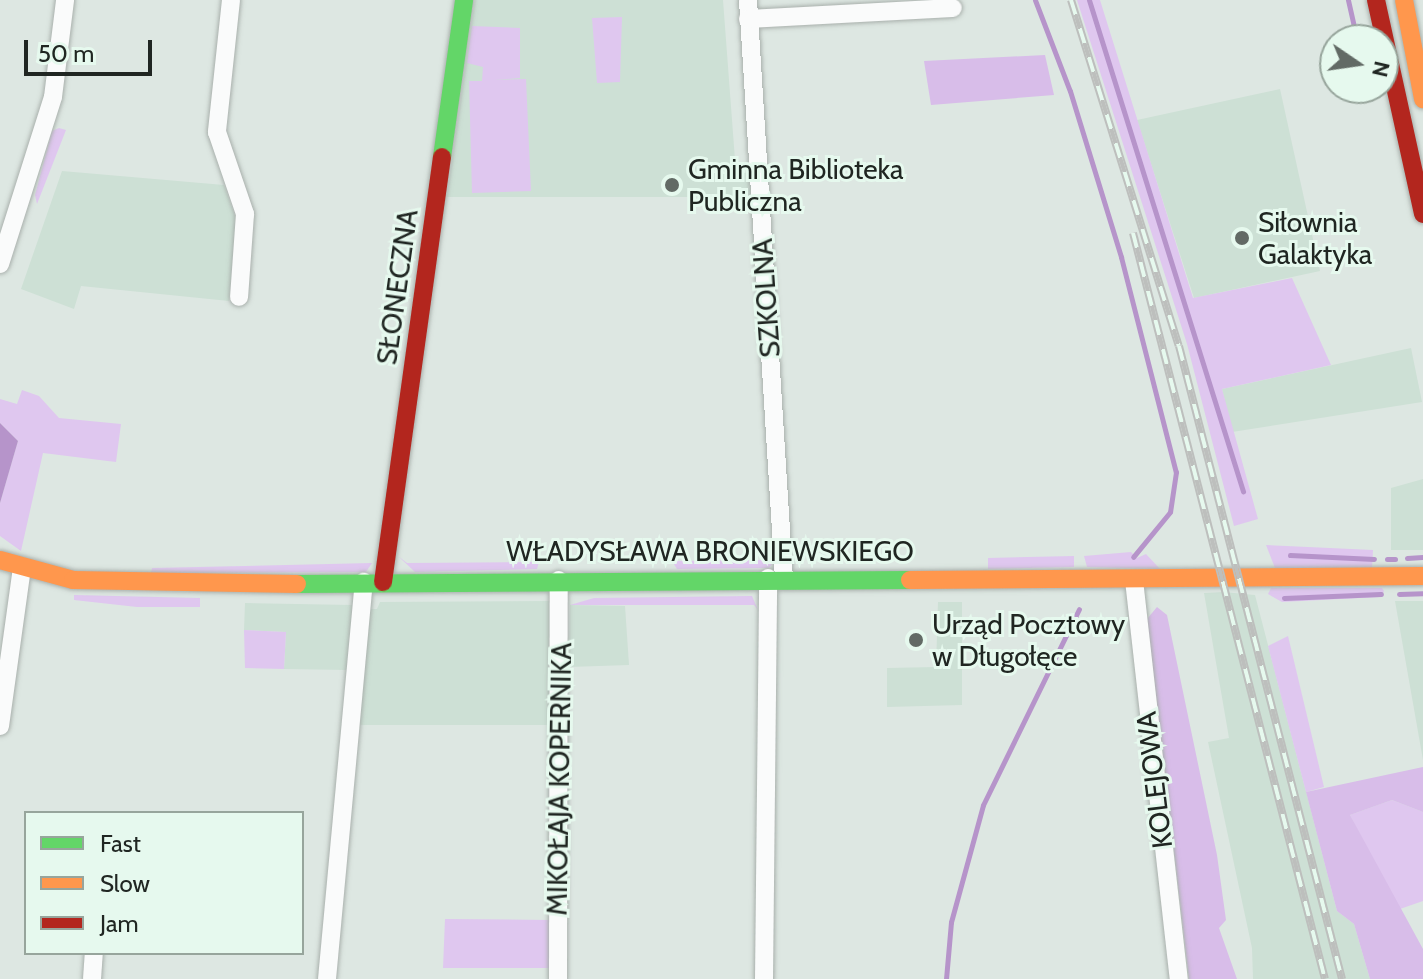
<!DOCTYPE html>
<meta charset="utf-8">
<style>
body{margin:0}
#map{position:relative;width:1423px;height:979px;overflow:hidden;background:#dde7e2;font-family:Cabin,sans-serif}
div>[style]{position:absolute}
.built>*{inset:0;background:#cde0d5}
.green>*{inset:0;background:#dfc7ef}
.forest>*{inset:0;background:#d8bde9}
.water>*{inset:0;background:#b694ca}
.stream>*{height:5px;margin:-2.5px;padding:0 2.5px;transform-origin:2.5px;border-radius:2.5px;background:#b694ca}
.roads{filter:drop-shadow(0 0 2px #a9b0ac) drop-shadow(0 0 2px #a9b0ac)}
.street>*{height:18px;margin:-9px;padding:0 9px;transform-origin:9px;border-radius:9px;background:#fafbfb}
.fast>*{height:18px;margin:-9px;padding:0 9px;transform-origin:9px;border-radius:9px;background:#63d668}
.slow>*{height:18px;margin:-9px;padding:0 9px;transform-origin:9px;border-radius:9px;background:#ff974d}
.jam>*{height:18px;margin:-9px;padding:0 9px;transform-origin:9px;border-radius:9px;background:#b3261e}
.rail>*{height:8px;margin-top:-4px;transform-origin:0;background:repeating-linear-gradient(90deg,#e6f9ee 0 15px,#bdbfbd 0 30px);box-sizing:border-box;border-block:2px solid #bdbfbd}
.dots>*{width:22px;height:22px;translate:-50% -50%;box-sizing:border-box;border:4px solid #e6f9ee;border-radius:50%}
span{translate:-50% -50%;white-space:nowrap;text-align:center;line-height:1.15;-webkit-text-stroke:6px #e6f9ee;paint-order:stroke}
.poi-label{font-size:28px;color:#202622}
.left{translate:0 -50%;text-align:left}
.street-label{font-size:28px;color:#202622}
.legend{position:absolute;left:24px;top:811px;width:280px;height:144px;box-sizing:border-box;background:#e6f9ee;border:2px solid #97a59c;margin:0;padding:10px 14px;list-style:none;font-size:24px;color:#202622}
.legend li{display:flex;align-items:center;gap:16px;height:40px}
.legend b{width:40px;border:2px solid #97a59c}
.north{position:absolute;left:1319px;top:24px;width:80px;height:80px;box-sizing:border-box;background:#e6f9ee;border:2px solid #97a59c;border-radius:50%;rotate:103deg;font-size:22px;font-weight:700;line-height:32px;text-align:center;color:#202622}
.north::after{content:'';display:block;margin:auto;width:28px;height:36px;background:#626a65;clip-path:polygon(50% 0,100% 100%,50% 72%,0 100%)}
.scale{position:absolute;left:24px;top:40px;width:128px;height:36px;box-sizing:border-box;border:4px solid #202622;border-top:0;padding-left:10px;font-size:24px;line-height:28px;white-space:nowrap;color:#202622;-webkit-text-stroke:6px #e6f9ee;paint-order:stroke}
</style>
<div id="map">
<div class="built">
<i style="clip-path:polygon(475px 0,723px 0,736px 173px,750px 172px,753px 197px,447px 197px)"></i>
<i style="clip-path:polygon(1280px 89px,1320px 271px,1194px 298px,1137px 120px)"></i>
<i style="clip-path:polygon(62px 171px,224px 185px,236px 219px,229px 301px,81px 286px,74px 309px,21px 289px)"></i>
<i style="clip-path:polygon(1411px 348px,1422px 402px,1232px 432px,1222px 389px)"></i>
<i style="clip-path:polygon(1423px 479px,1423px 550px,1391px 550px,1391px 488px)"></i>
<i style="clip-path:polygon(1223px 592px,1255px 595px,1337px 911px,1354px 924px,1370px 979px,1253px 979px,1252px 948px,1208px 742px,1229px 738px,1204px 593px)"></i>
<i style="clip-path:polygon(551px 601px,552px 725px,360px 725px,366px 609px,377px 609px,380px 602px)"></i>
<i style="clip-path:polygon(1395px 601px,1423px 601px,1423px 760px)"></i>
<i style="clip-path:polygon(938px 602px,962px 602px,962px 705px,887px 707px,887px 668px,936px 667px)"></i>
<i style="clip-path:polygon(245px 603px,352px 605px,348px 670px,284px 669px,286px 632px,244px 630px)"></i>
<i style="clip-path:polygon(570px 605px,625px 606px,629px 665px,569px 667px)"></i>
</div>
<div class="green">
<i style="clip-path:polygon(1077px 0,1100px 0,1193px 298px,1292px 278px,1331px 365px,1222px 389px,1258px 519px,1234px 526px,1187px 344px)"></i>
<i style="clip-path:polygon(622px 17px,620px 82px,597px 83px,592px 18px)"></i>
<i style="clip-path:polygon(472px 26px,520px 28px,520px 78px,494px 80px,526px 79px,531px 191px,472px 193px,469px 81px,482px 81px,483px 67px,467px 63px)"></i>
<i style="clip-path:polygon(59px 128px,66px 130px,37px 204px,35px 195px,52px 131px)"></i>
<i style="clip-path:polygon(22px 390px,39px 396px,59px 418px,121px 424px,116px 462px,43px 453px,21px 551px,0 536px,0 503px,18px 441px,0 423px,0 399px,17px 404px)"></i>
<i style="clip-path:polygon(1266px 545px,1373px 550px,1372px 569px,1275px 568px)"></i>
<i style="clip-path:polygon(1131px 552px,1137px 558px,1146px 554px,1160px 569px,1087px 567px,1084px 556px)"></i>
<i style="clip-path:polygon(398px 556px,407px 563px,539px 562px,537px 569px,415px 572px)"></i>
<i style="clip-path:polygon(1074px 556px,1074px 567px,988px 569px,988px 558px)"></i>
<i style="clip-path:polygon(775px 560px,769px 568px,677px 569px,672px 561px)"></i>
<i style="clip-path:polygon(372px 563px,366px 572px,151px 573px,152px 568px)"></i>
<i style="clip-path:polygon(1271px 588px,1382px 588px,1384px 591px,1380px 597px,1282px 602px,1268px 594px)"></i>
<i style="clip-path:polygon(74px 595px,200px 598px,200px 607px,137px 607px,74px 600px)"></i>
<i style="clip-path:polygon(752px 596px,758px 610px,754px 605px,570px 605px,594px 598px)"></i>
<i style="clip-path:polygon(244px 630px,286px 632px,284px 669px,245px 668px)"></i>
<i style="clip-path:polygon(1288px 636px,1324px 787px,1306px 792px,1268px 646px)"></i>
<i style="clip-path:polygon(1392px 800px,1423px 812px,1423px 901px,1397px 910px,1350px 815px)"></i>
<i style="clip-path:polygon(445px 919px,550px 920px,550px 968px,443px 968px)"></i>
</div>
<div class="forest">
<i style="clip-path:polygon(1045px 55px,1054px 95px,931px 105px,924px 61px)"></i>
<i style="clip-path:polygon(1157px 607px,1167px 615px,1217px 855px,1226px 920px,1219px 928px,1237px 979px,1189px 979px,1147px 619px)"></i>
<i style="clip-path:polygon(1423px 767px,1423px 812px,1392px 800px,1350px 815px,1423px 949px,1423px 979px,1370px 979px,1354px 924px,1337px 911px,1306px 792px)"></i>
</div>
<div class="water">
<i style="clip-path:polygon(0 423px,18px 441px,0 503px)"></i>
</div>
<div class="stream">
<i style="left:1035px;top:0;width:97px;rotate:69deg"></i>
<i style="left:1070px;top:91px;width:174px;rotate:72.9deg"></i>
<i style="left:1121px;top:257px;width:222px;rotate:75.7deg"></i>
<i style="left:1176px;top:472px;width:40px;rotate:98.5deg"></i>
<i style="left:1170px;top:512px;width:58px;rotate:129.4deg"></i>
<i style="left:1089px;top:0;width:515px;rotate:72.59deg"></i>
<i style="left:1348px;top:0;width:41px;rotate:77.3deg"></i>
<i style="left:1290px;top:555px;width:84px;rotate:2.7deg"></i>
<i style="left:1407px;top:558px;width:16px;rotate:-4deg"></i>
<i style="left:1387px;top:559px;width:8px"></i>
<i style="left:1399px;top:594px;width:24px;rotate:-2deg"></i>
<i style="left:1284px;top:598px;width:97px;rotate:-2.4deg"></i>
<i style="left:946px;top:979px;width:57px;rotate:-85deg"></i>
<i style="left:951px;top:922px;width:121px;rotate:-74.7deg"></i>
<i style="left:983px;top:805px;width:218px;rotate:-63.9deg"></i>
</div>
<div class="roads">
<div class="street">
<i style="left:231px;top:0;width:133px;rotate:96.1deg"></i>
<i style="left:217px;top:132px;width:87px;rotate:71.1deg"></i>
<i style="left:245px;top:214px;width:83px;rotate:94.1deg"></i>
<i style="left:748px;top:0;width:579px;rotate:86.44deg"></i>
<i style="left:748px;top:19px;width:205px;rotate:-3.1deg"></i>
<i style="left:0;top:264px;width:175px;rotate:-72.4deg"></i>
<i style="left:53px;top:97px;width:98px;rotate:-82.9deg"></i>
<i style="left:1134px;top:580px;width:402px;rotate:83.6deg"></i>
<i style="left:0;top:726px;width:161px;rotate:-82.1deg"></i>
<i style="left:92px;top:979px;width:26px;rotate:-86deg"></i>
<i style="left:327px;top:979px;width:399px;rotate:-84.7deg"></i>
<i style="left:558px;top:979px;width:399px;rotate:-89.9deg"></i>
<i style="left:764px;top:979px;width:401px;rotate:-89.4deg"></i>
</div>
<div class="fast">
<i style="left:442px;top:157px;width:159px;rotate:-82deg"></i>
<i style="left:297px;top:584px;width:613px;rotate:-0.37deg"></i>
</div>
<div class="slow">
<i style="left:1404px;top:0;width:101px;rotate:79.1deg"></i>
<i style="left:0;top:560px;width:76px;rotate:15.3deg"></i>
<i style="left:73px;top:580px;width:224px;rotate:1deg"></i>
<i style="left:910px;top:580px;width:513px;rotate:-0.45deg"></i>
</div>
<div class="jam">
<i style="left:1376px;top:0;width:219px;rotate:77.6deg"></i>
<i style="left:383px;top:582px;width:429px;rotate:-82.1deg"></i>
</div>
</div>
<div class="rail">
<i style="left:1071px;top:0;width:362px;rotate:72.7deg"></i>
<i style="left:1179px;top:346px;width:654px;rotate:75.56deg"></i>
<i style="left:1133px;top:233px;width:770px;rotate:75.57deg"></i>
</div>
<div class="dots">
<i style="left:672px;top:185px;background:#626a65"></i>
<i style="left:1242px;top:238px;background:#626a65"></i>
<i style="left:916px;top:640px;background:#626a65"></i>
</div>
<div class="poi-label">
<span class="left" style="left:688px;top:185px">Gminna Biblioteka<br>Publiczna</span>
<span class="left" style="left:1258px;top:238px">Siłownia<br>Galaktyka</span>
<span class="left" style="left:932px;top:640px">Urząd Pocztowy<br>w Długołęce</span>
</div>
<div class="street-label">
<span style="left:397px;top:287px;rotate:-82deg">SŁONECZNA</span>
<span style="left:766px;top:298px;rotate:-94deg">SZKOLNA</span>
<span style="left:710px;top:551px">WŁADYSŁAWA BRONIEWSKIEGO</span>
<span style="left:559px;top:779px;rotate:-89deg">MIKOŁAJA KOPERNIKA</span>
<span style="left:1154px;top:780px;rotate:-97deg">KOLEJOWA</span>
</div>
<ul class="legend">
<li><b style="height:10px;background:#63d668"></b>Fast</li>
<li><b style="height:10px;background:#ff974d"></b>Slow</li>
<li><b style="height:10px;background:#b3261e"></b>Jam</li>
</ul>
<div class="north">N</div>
<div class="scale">50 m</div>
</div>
